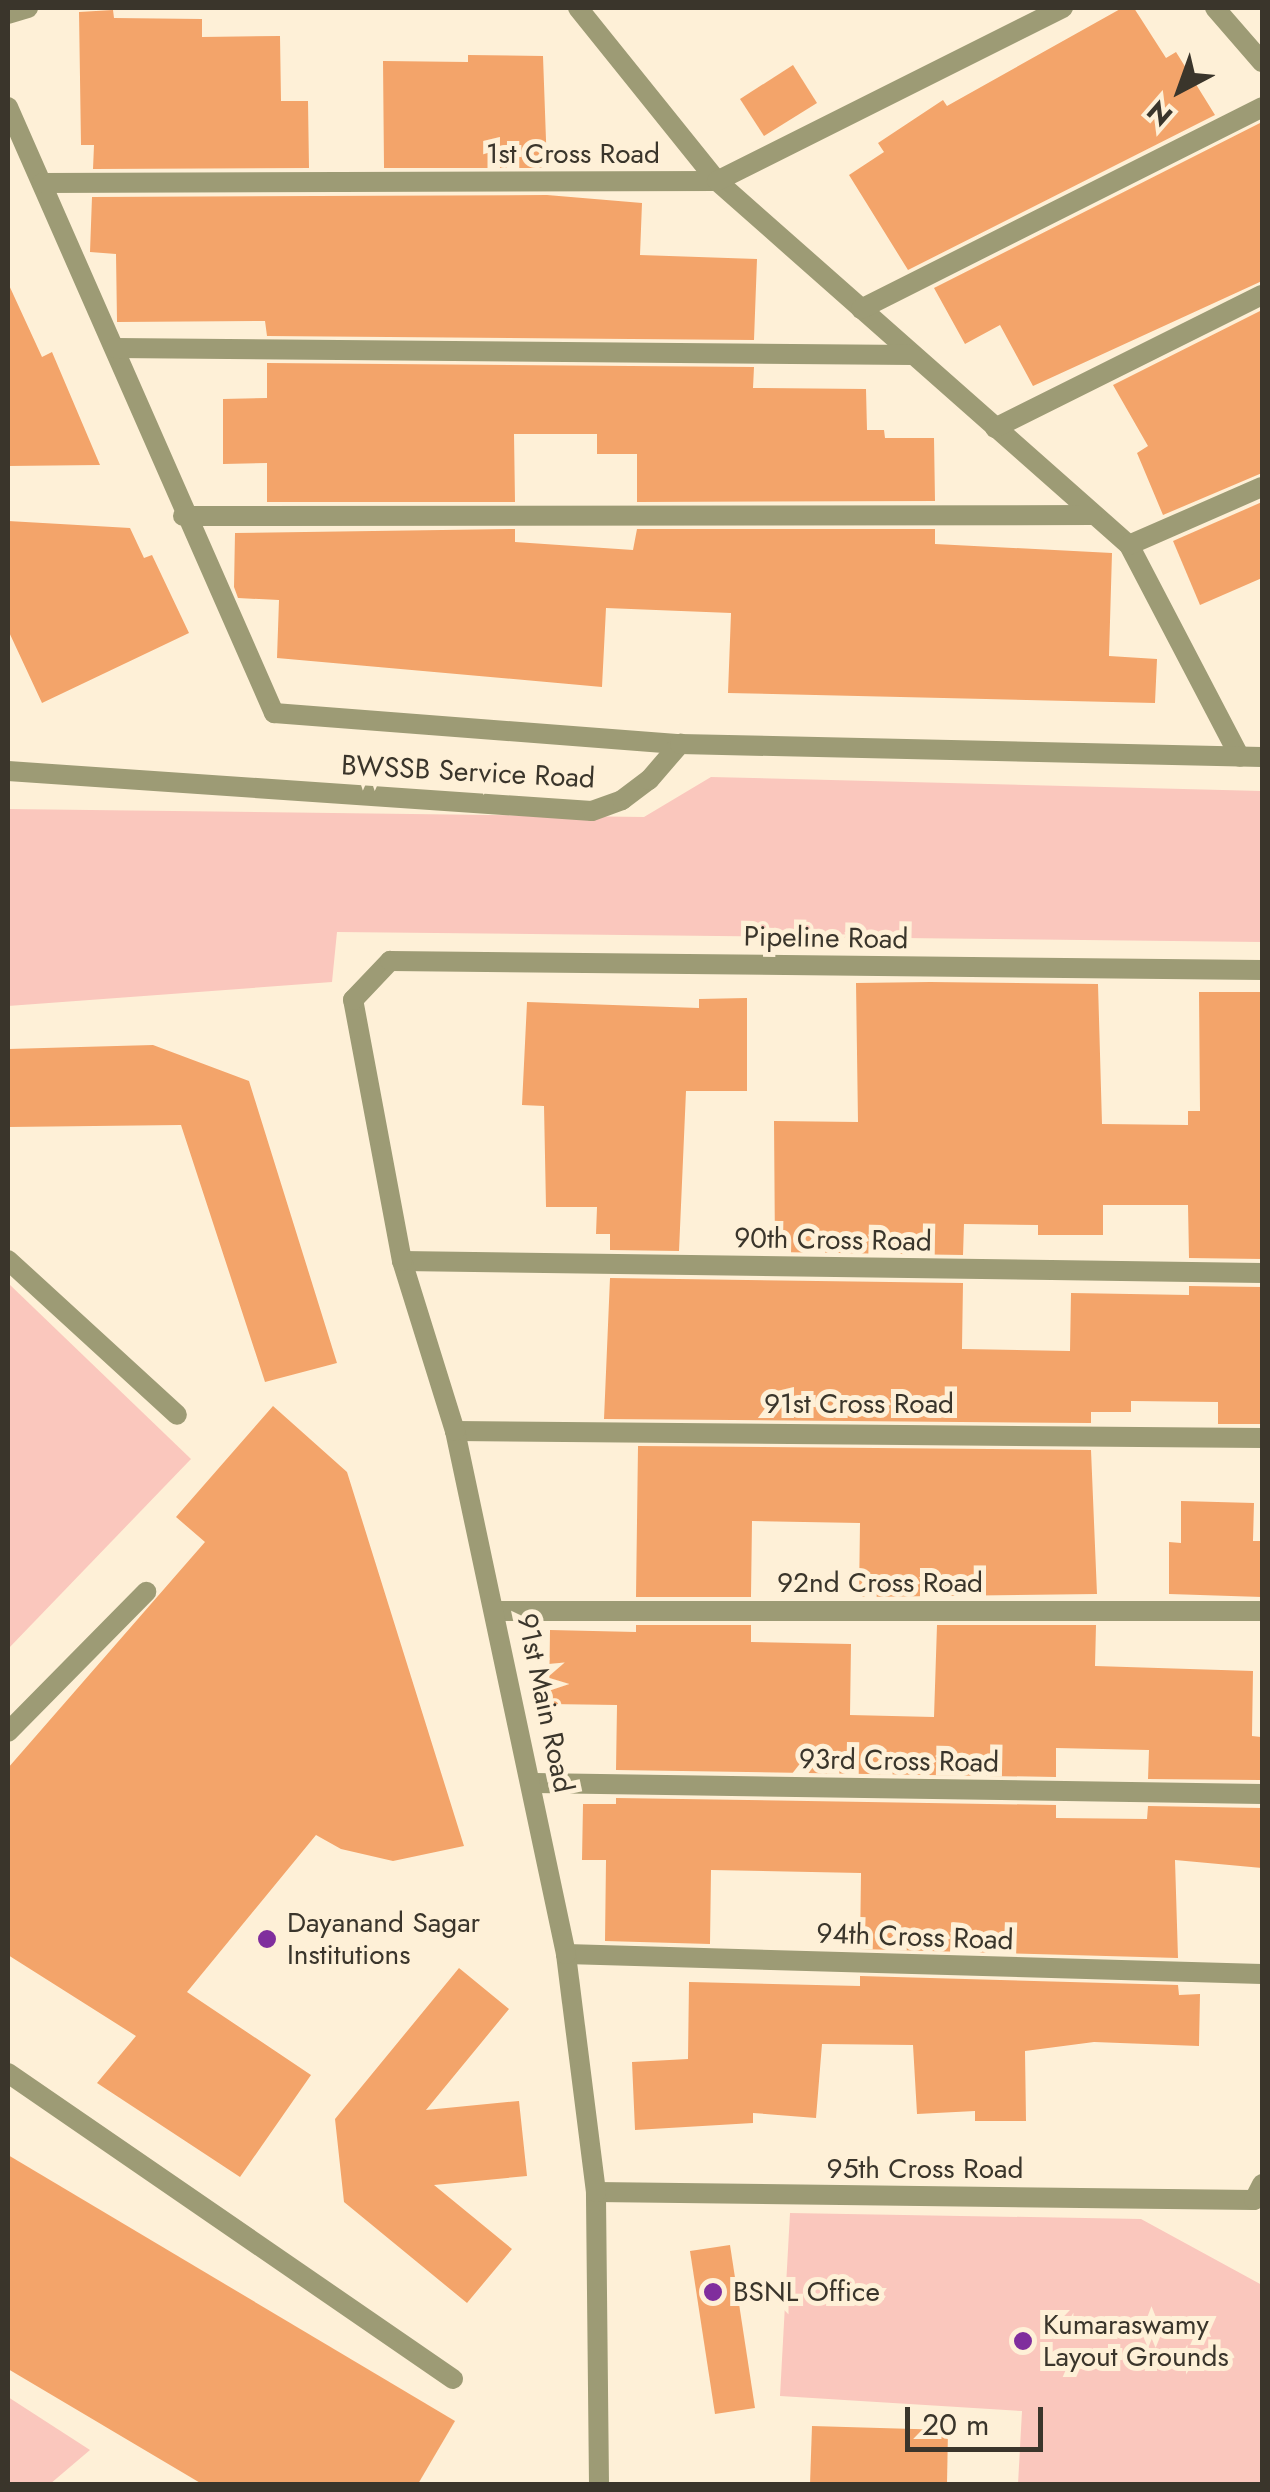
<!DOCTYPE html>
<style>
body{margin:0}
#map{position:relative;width:1270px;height:2492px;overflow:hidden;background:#fef0d7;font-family:Jost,sans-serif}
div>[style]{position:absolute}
.green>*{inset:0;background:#fac7bd}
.building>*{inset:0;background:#f3a46a}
.service>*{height:20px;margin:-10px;padding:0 10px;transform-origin:10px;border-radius:10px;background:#9d9b75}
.minor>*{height:20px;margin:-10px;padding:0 10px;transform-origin:10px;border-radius:10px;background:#9d9b75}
.tertiary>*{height:20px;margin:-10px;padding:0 10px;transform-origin:10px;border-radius:10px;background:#9d9b75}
.dots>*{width:28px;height:28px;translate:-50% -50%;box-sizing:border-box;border:5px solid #fef0d7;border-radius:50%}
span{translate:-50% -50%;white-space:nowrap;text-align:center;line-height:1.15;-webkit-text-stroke:10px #fef0d7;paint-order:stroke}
.street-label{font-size:28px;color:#3a352b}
.poi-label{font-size:28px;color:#3a352b}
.left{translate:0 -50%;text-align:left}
.frame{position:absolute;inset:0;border:10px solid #3a352b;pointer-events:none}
.north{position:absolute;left:1130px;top:40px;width:100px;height:100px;-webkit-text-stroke:8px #fef0d7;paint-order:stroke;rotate:221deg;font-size:28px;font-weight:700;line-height:40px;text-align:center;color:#3a352b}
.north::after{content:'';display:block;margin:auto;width:35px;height:45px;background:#3a352b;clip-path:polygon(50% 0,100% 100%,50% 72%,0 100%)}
.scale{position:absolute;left:905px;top:2407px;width:138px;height:45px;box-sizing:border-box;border:5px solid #3a352b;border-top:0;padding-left:12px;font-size:30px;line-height:35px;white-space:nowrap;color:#3a352b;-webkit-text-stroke:8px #fef0d7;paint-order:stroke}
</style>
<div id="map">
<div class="green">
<i style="clip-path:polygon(711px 777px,1262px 791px,1262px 942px,337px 932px,332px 982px,8px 1006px,8px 809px,644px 817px)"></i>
<i style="clip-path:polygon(8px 1283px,191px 1459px,8px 1649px)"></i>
<i style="clip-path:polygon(790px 2213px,1141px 2219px,1262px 2285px,1262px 2484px,1018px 2484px,1022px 2411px,780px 2396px)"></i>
<i style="clip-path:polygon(8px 2397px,90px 2450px,50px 2484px,8px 2484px)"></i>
</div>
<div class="building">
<i style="clip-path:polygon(1122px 8px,1134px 8px,1166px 58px,1176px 52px,1215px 115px,908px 270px,849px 175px,884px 152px,878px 143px,943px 100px,947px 106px)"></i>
<i style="clip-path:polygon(113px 10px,114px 18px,202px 19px,202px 37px,280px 36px,281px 101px,308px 101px,309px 168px,93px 169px,94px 145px,81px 145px,79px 12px)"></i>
<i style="clip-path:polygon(468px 55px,543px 56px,547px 168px,384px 168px,383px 61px,468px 62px)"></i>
<i style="clip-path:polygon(793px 65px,817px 103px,764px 136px,740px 99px)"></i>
<i style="clip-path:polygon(1262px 122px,1262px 281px,1033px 386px,1000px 325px,965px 344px,934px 288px)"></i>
<i style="clip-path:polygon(547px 195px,642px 203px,640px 255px,757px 259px,754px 340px,267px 336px,265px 321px,117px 322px,116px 254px,90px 252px,92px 197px)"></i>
<i style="clip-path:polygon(8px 283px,42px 357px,52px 352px,100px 465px,8px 466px)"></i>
<i style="clip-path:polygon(1262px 310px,1262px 473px,1163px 515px,1137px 453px,1148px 446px,1113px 385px)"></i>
<i style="clip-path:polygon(267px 363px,754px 367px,753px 388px,866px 389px,867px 430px,884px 430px,885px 438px,934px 438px,935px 501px,637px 502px,637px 454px,597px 454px,597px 434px,514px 434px,515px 502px,267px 502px,267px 463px,223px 464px,223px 399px,267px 398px)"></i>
<i style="clip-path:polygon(1262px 502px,1262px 578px,1200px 605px,1173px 541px)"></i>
<i style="clip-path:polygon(8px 521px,130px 528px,144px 558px,152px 555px,189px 633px,42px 703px,8px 630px)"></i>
<i style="clip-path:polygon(515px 529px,515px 542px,633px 550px,637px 529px,935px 529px,935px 544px,1112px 553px,1109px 656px,1157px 659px,1155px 703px,728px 693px,731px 613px,606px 608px,602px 687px,277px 658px,279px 600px,238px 598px,234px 587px,235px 533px)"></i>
<i style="clip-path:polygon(930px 982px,1098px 984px,1102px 1124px,1188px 1125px,1188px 1111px,1200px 1111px,1199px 992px,1262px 992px,1262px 1259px,1189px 1258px,1188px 1205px,1103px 1205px,1103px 1235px,1038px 1235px,1038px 1225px,964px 1224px,963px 1255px,775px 1252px,774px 1121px,858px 1122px,856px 983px)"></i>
<i style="clip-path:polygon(747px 998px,747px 1091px,686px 1091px,679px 1251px,610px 1250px,610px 1234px,596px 1234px,597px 1207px,546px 1207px,544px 1106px,522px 1105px,527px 1002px,699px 1008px,699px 999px)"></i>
<i style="clip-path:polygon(153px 1045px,249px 1081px,337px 1363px,265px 1382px,181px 1125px,8px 1127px,8px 1049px)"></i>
<i style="clip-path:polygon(610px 1278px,963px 1283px,962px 1349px,1070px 1351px,1071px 1293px,1189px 1295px,1189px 1286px,1262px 1287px,1262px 1424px,1218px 1424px,1218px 1402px,1131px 1401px,1131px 1412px,1091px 1412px,1091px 1423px,604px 1419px)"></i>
<i style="clip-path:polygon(273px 1406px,347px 1472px,464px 1846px,393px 1861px,341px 1849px,316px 1835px,187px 1992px,311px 2075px,240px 2177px,97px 2083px,136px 2036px,8px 1955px,8px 1768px,205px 1542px,176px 1517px)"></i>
<i style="clip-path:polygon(638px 1446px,1091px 1450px,1097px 1594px,859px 1597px,860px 1523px,752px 1521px,751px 1597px,636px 1597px)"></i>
<i style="clip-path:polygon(1181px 1501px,1254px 1503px,1253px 1541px,1262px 1541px,1262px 1597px,1169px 1594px,1169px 1542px,1181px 1543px)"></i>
<i style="clip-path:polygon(636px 1625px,751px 1625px,751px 1642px,851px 1644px,850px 1715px,934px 1717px,937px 1625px,1096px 1625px,1095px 1666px,1253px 1671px,1252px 1736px,1261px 1737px,1260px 1780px,1148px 1779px,1149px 1750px,1056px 1748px,1056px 1777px,616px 1770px,617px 1705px,549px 1704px,550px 1630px,636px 1632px)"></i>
<i style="clip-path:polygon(616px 1798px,1056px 1805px,1056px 1818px,1147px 1819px,1148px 1806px,1262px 1808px,1262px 1868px,1175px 1860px,1178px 1958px,860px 1949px,861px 1873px,711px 1870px,710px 1944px,605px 1941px,606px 1860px,582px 1860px,583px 1804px,616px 1804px)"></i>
<i style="clip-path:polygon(459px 1968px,509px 2009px,426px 2110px,519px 2101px,527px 2176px,434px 2185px,512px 2249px,467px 2303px,344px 2202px,335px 2119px)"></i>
<i style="clip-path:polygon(860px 1976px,1178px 1985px,1179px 1995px,1200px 1994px,1199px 2046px,1094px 2042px,1025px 2051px,1026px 2121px,975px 2121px,975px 2111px,917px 2114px,913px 2045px,822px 2044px,816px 2118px,753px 2113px,753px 2123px,635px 2130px,632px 2062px,688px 2059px,689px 1982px,860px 1986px)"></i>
<i style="clip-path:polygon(8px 2155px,455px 2421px,418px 2484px,202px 2484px,8px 2369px)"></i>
<i style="clip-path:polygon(730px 2245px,755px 2408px,715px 2414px,690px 2251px)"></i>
<i style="clip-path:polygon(812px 2426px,948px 2430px,947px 2484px,810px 2484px)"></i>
</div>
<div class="service">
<i style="left:8px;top:1260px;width:229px;rotate:42.5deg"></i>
<i style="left:8px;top:1732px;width:197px;rotate:-45.4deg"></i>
<i style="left:8px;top:2073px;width:540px;rotate:34.51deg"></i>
</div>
<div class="minor">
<i style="left:578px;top:8px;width:222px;rotate:51.2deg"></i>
<i style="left:717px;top:181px;width:550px;rotate:41.46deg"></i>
<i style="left:1129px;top:545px;width:239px;rotate:62.4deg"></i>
<i style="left:1215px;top:8px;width:72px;rotate:49deg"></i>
<i style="left:8px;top:14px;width:21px;rotate:-17deg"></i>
<i style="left:8px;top:107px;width:662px;rotate:66.3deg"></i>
<i style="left:274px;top:713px;width:407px;rotate:4.4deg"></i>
<i style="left:42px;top:183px;width:675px;rotate:-0.17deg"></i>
<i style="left:717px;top:181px;width:387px;rotate:-26.6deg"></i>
<i style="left:861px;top:309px;width:449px;rotate:-26.7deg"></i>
<i style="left:115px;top:348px;width:797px;rotate:0.5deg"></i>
<i style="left:995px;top:428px;width:298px;rotate:-26.5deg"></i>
<i style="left:183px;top:516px;width:909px;rotate:-0.06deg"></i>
<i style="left:1129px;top:545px;width:145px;rotate:-23.6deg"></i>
<i style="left:402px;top:1261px;width:860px;rotate:0.8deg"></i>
<i style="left:455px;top:1431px;width:807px;rotate:0.5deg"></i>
<i style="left:497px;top:1611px;width:765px"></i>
<i style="left:535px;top:1783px;width:727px;rotate:0.87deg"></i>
<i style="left:566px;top:1954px;width:696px;rotate:1.65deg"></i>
<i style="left:596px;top:2192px;width:658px;rotate:0.7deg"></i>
<i style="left:1254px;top:2200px;width:18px;rotate:-63deg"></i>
</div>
<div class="tertiary">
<i style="left:8px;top:771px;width:585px;rotate:3.92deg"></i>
<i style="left:592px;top:811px;width:32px;rotate:-20deg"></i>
<i style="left:622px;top:800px;width:34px;rotate:-37deg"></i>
<i style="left:649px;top:780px;width:48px;rotate:-49.3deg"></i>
<i style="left:680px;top:744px;width:582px;rotate:1.28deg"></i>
<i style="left:599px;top:2484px;width:292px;rotate:-90.6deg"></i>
<i style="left:596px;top:2192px;width:240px;rotate:-97.2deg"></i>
<i style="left:566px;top:1954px;width:535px;rotate:-101.98deg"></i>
<i style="left:455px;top:1431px;width:178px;rotate:-107.3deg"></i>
<i style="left:402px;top:1261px;width:266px;rotate:-100.6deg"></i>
<i style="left:353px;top:1000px;width:54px;rotate:-46.5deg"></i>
<i style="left:390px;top:961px;width:872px;rotate:0.59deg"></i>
</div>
<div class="dots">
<i style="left:267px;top:1939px;background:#802e9d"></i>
<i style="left:713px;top:2292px;background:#802e9d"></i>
<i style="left:1023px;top:2341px;background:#802e9d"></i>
</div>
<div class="street-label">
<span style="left:573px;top:154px">1st Cross Road</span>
<span style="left:468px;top:772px;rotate:3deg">BWSSB Service Road</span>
<span style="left:826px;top:938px;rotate:1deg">Pipeline Road</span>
<span style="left:833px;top:1240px;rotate:1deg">90th Cross Road</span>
<span style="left:859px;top:1404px">91st Cross Road</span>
<span style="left:880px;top:1583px">92nd Cross Road</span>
<span style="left:545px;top:1703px;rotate:78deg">91st Main Road</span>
<span style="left:899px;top:1761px;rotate:1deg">93rd Cross Road</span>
<span style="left:915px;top:1937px;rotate:2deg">94th Cross Road</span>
<span style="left:925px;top:2169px">95th Cross Road</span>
</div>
<div class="poi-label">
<span class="left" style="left:287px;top:1939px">Dayanand Sagar<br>Institutions</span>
<span class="left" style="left:733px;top:2292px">BSNL Office</span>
<span class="left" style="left:1043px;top:2341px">Kumaraswamy<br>Layout Grounds</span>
</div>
<div class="frame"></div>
<div class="north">N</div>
<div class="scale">20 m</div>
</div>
